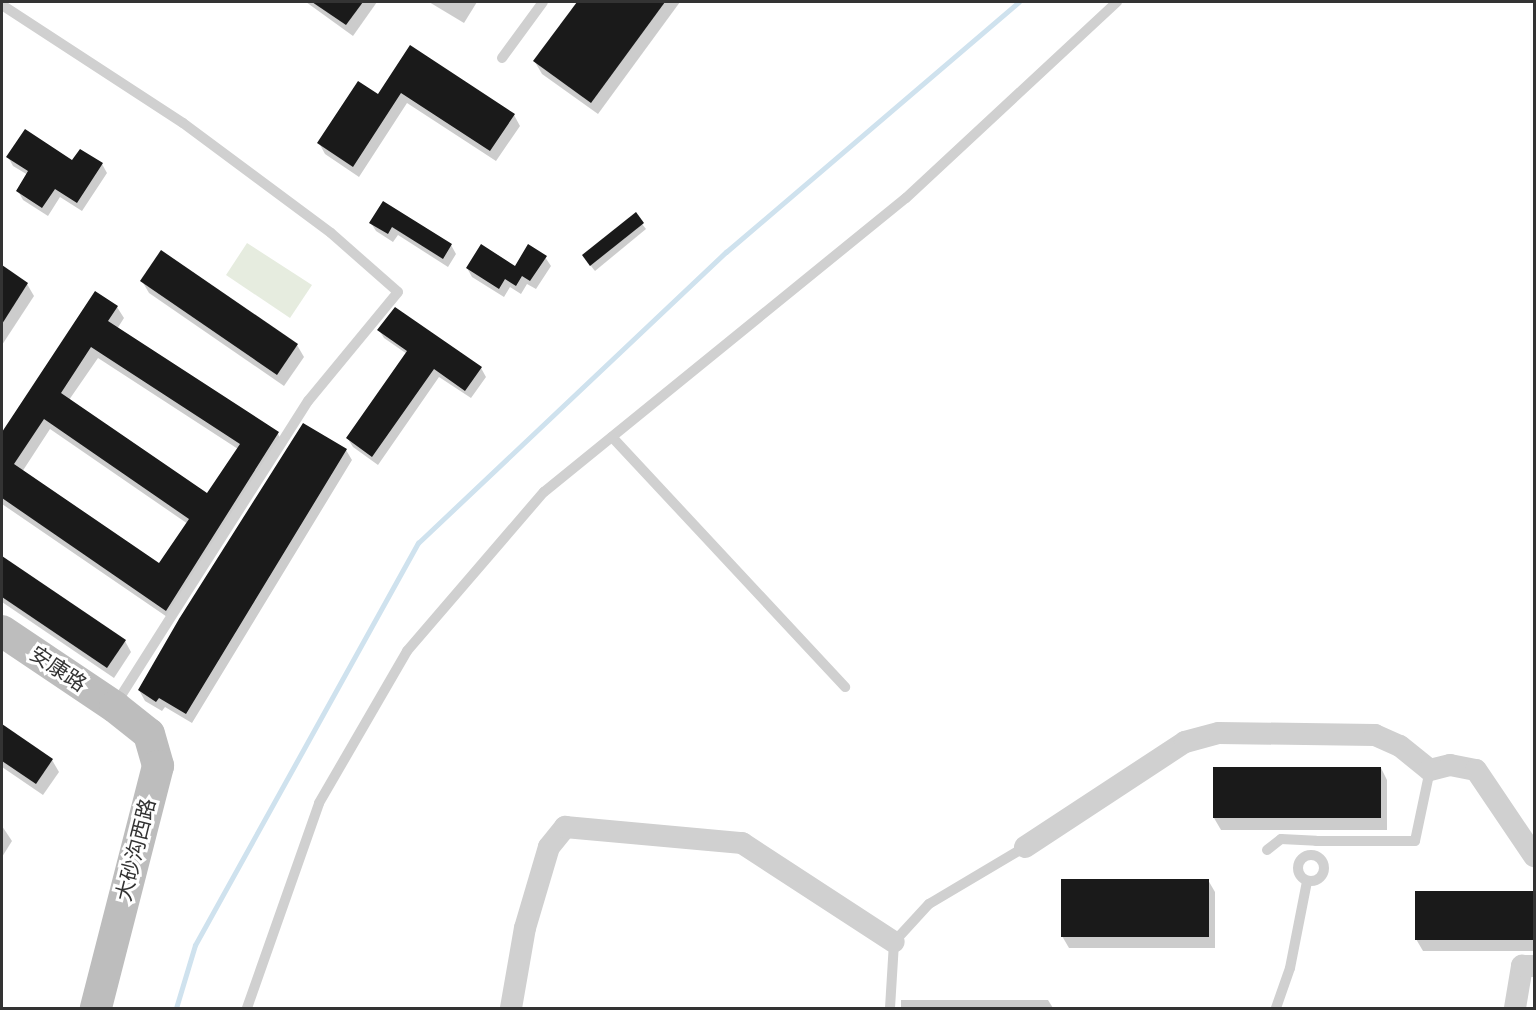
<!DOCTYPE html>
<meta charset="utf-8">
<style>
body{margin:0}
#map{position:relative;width:1536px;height:1010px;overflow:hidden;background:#fff;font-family:"Fira Sans Condensed","Noto Sans SC",sans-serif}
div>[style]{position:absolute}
.green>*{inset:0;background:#e6ecdf}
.shadow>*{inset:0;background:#0003}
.stream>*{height:5px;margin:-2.5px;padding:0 2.5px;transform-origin:2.5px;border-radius:2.5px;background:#cfe2ee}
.building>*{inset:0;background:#1a1a1a}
.lane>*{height:10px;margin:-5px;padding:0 5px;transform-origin:5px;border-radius:5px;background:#d0d0d0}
.lane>.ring{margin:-5px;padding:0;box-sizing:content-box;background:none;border:10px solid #d0d0d0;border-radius:50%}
.street>*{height:22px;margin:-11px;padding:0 11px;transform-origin:11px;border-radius:11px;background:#d0d0d0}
.secondary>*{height:32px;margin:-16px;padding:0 16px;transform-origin:16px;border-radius:16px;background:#bdbdbd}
span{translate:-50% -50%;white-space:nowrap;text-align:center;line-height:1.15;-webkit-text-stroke:6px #fff;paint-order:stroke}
.street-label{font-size:21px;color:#333}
.frame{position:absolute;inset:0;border:3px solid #333;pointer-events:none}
</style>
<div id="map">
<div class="green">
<i style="clip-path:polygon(247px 243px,312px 285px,290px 318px,226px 275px)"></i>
</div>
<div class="shadow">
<i style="clip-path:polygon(306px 2px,377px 2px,353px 36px)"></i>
<i style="clip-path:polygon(429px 2px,477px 2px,464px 23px)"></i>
<i style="clip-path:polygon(579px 2px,680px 2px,598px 114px,542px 74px,535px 62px)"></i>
<i style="clip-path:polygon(410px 47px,514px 115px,520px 126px,496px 161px,407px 103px,359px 177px,325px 154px,319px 143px,378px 96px)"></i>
<i style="clip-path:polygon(8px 157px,102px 164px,107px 173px,82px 211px,60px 197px,48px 216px,23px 200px,18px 191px,28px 175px,13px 166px)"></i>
<i style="clip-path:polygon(384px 203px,451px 245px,456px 254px,448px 267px,398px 235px,393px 242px,376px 231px,371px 223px)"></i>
<i style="clip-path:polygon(635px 215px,646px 229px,595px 271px,587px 261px)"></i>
<i style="clip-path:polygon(545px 257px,551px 266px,536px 289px,527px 284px,521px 294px,510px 287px,504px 297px,472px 277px,467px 268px,515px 268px)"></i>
<i style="clip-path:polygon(2px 267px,27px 284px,34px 296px,2px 345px)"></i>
<i style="clip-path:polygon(142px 281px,297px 345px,304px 357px,284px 386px,149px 293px)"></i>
<i style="clip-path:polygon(evenodd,95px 293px,117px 307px,124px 318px,117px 329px,278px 434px,284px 445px,173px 621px,2px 504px,2px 435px,95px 293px,98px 358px,238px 449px,207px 495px,69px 400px,98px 358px,95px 293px,50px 429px,188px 524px,159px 565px,22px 472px,50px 429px)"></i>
<i style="clip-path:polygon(379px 330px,481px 368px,486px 377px,471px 398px,439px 377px,378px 465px,353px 447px,348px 439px,407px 354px,384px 338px)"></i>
<i style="clip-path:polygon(346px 450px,352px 460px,192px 723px,165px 707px,162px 711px,145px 701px,139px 690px)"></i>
<i style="clip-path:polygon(2px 559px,125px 641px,131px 652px,114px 678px,2px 602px)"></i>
<i style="clip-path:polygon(2px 726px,52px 760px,59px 772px,43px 795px,2px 767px)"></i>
<i style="clip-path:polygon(1214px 768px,1381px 768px,1387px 780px,1387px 830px,1221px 830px,1214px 818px)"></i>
<i style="clip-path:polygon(2px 826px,12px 841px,2px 857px)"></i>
<i style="clip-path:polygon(1208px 880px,1215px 892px,1215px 948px,1069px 948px,1062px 936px)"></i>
<i style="clip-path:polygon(1416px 893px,1534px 893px,1534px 951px,1423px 951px,1416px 939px)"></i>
<i style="clip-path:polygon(901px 1000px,1048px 1000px,1053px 1008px,901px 1008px)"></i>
</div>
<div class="stream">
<i style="left:176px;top:1008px;width:66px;rotate:-73.2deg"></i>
<i style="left:195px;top:945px;width:460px;rotate:-61deg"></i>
<i style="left:418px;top:543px;width:424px;rotate:-43.4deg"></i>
<i style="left:726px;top:252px;width:385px;rotate:-40.5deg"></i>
</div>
<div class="building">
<i style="clip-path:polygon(312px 2px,363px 2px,346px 25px)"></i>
<i style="clip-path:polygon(577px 2px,665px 2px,591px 103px,533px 61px)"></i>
<i style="clip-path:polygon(410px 45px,515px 114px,490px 151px,401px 93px,353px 167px,317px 143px,358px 81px,378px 94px)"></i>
<i style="clip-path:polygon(25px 129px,72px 160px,80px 149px,103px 163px,77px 203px,55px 189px,42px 208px,16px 191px,28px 171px,6px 157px)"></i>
<i style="clip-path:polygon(383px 201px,452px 244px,443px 259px,392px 227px,388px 234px,369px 223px)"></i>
<i style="clip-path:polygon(636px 212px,644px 223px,590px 266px,582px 255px)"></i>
<i style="clip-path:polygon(481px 244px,515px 266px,528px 244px,547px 256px,530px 281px,522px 276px,516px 286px,505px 279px,499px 289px,466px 268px)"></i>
<i style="clip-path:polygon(161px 250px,298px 344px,277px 375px,140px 281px)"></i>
<i style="clip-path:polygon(2px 265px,28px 283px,2px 324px)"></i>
<i style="clip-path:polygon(evenodd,95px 291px,118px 306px,108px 321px,279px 432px,166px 611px,2px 498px,2px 432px,95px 291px,91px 347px,240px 444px,207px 493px,61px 393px,91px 347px,95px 291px,44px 419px,189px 519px,159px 563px,14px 464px,44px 419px)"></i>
<i style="clip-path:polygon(395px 307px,482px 367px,465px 391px,434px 369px,372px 457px,346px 438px,407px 351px,377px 330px)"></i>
<i style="clip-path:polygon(303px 423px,347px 449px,186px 714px,159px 698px,156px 702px,138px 690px,179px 619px)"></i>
<i style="clip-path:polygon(2px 556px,126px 640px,107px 668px,2px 597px)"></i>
<i style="clip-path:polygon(2px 724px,53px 759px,36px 784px,2px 761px)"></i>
<i style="clip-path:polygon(1213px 767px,1381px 767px,1381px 818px,1213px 818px)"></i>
<i style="clip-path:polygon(1061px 879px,1209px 879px,1209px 937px,1061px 937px)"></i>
<i style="clip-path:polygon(1415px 891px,1534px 891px,1534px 940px,1415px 940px)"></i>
</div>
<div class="lane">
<i style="left:2px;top:5px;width:216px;rotate:33.1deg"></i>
<i style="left:183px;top:123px;width:184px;rotate:36.6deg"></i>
<i style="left:331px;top:233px;width:89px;rotate:41.4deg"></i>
<i style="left:398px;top:292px;width:141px;rotate:129.5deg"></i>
<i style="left:308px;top:401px;width:359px;rotate:122.4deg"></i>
<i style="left:502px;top:58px;width:69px;rotate:-53.8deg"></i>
<i style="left:612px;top:437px;width:342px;rotate:47deg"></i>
<i style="left:1267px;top:850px;width:18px;rotate:-38deg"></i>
<i style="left:1281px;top:839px;width:35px;rotate:3deg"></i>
<i style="left:1316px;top:841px;width:99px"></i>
<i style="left:1415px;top:841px;width:73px;rotate:-78.1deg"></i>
<i class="ring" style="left:1298px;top:855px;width:16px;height:16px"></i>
<i style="left:247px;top:1008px;width:217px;rotate:-70.6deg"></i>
<i style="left:319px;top:803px;width:176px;rotate:-59.9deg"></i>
<i style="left:407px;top:651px;width:210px;rotate:-49.3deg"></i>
<i style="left:544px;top:492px;width:466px;rotate:-39.1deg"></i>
<i style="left:906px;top:198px;width:288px;rotate:-42.9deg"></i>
<i style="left:890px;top:1008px;width:66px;rotate:-86.5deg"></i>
<i style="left:894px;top:942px;width:52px;rotate:-47.4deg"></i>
<i style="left:929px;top:904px;width:112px;rotate:-30.7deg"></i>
<i style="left:1276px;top:1008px;width:42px;rotate:-70.7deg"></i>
<i style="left:1290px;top:968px;width:89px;rotate:-78.9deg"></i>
</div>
<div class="street">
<i style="left:1025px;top:847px;width:191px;rotate:-33.3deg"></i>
<i style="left:1185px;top:742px;width:35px;rotate:-15deg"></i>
<i style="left:1219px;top:733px;width:156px;rotate:0.7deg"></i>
<i style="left:1375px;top:735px;width:27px;rotate:24deg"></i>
<i style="left:1400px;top:746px;width:38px;rotate:39deg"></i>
<i style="left:1430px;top:770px;width:21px;rotate:-14deg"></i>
<i style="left:1450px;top:765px;width:26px;rotate:11deg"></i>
<i style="left:1476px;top:770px;width:104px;rotate:56deg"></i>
<i style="left:511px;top:1008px;width:81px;rotate:-80.1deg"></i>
<i style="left:525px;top:928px;width:84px;rotate:-73.5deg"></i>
<i style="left:549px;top:847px;width:26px;rotate:-51deg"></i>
<i style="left:565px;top:827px;width:178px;rotate:5.2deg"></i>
<i style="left:742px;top:843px;width:181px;rotate:33.1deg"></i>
<i style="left:1515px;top:1008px;width:43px;rotate:-80.5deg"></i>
<i style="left:1522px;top:966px;width:12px"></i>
</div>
<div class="secondary">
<i style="left:2px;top:631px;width:136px;rotate:33.9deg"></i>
<i style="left:115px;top:707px;width:43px;rotate:38.5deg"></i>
<i style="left:149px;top:734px;width:33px;rotate:74deg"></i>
<i style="left:158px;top:766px;width:250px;rotate:104.4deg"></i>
</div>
<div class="street-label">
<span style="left:58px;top:669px;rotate:34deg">安康路</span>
<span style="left:136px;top:850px;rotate:-76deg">大砂沟西路</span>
</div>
<div class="frame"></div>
</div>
